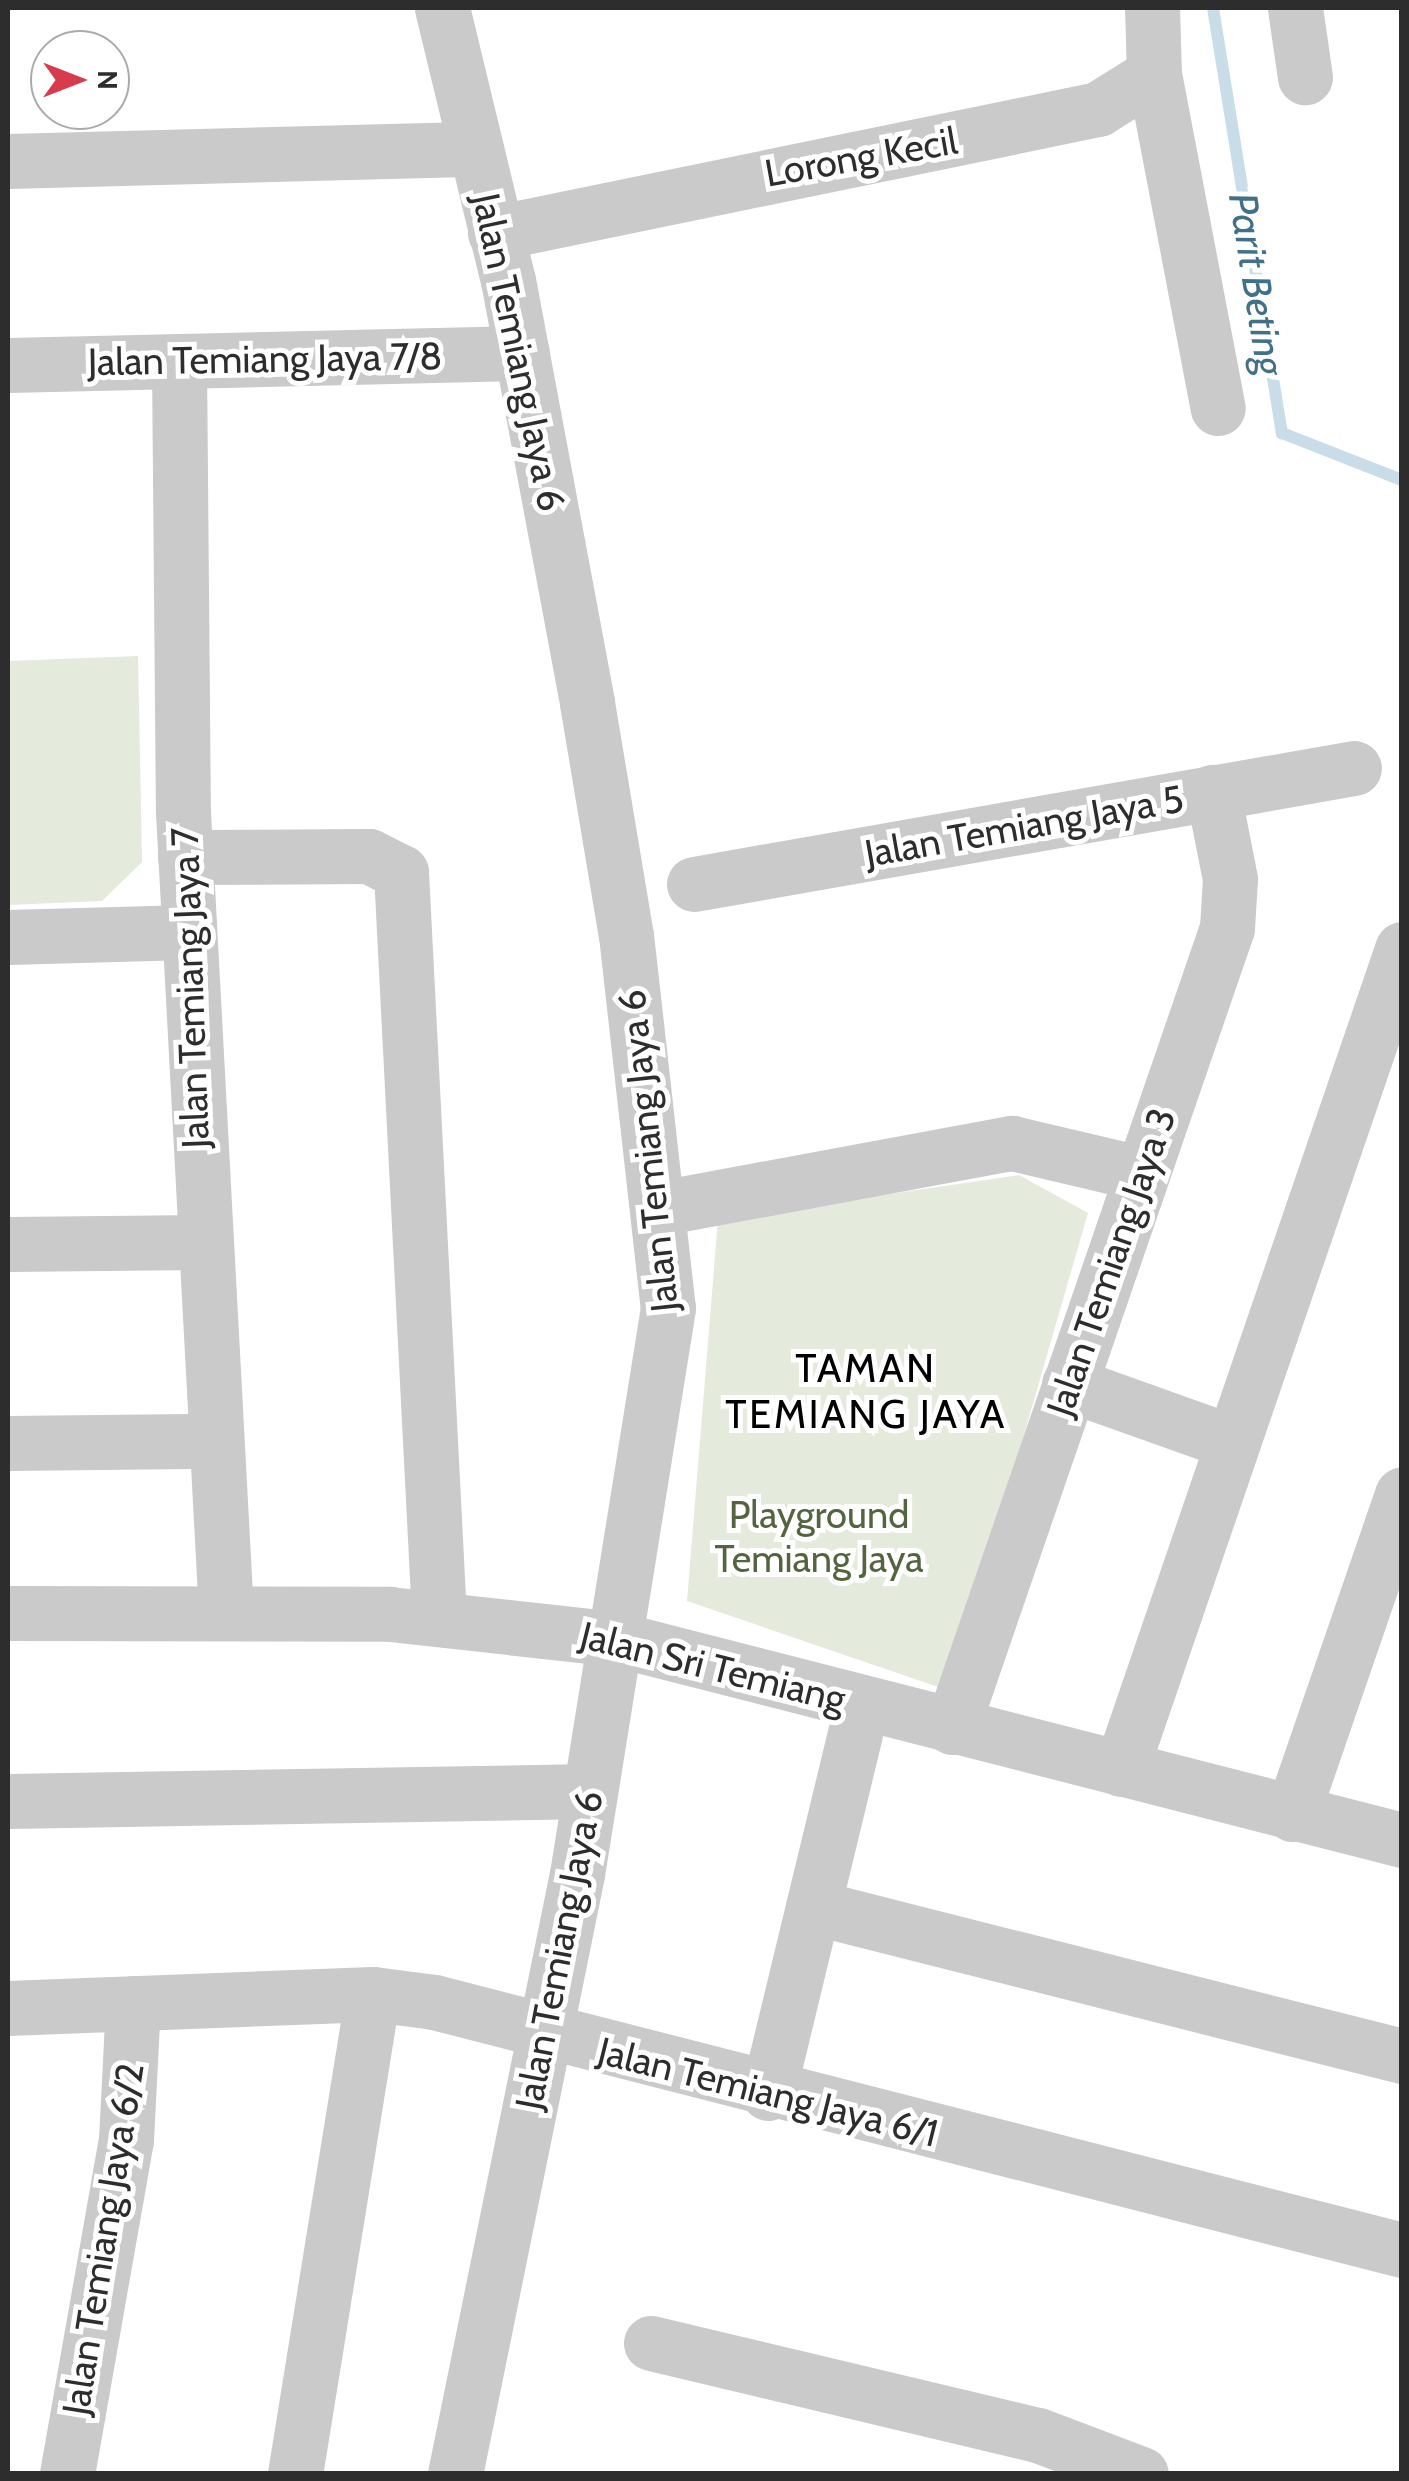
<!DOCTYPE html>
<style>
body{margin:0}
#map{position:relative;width:1409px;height:2481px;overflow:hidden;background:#fff;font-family:Cabin,sans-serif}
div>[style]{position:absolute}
.green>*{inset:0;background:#e4eadc}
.stream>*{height:12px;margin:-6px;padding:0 6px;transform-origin:6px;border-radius:6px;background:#c9dde9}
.minor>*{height:55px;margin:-27.5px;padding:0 27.5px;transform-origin:27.5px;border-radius:27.5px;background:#cacaca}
span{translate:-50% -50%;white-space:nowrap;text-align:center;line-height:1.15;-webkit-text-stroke:10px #fff;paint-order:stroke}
.street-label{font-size:38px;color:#2d2d2d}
.park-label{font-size:38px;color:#52653e}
.water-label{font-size:40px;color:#417089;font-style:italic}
.neighbourhood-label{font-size:40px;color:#000;letter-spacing:2.5px}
.frame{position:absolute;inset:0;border:10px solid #2d2d2d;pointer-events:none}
.north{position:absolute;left:30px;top:30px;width:100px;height:100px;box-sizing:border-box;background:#fff;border:2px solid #ababab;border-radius:50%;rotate:90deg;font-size:28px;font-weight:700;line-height:40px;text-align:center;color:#2d2d2d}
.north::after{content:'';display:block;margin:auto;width:35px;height:45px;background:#d83b4c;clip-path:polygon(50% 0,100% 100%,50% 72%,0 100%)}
</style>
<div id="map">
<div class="green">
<i style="clip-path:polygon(138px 656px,142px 862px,102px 901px,8px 905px,8px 661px)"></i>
<i style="clip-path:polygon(1019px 1175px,1088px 1213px,950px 1691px,687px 1601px,718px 1219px)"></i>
</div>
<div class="stream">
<i style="left:1213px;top:8px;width:431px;rotate:80.8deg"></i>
<i style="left:1282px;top:433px;width:129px;rotate:21.4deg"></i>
</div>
<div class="minor">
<i style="left:442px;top:8px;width:280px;rotate:76.4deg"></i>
<i style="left:508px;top:280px;width:430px;rotate:79.4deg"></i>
<i style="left:587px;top:703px;width:235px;rotate:80.5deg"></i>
<i style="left:626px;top:935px;width:375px;rotate:83.6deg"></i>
<i style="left:668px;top:1308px;width:573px;rotate:99.13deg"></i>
<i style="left:577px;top:1874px;width:612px;rotate:101.49deg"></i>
<i style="left:1295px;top:8px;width:70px;rotate:81.8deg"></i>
<i style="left:1154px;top:74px;width:340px;rotate:79.2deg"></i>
<i style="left:8px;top:161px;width:468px;rotate:-1.5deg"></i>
<i style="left:495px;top:233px;width:616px;rotate:-11.62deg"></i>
<i style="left:1098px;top:109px;width:66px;rotate:-32deg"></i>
<i style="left:1154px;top:74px;width:66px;rotate:-91.7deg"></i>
<i style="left:179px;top:362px;width:450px;rotate:89.5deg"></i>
<i style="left:183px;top:812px;width:802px;rotate:86.93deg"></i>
<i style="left:8px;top:365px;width:514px;rotate:-1.34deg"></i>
<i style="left:185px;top:857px;width:184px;rotate:-0.3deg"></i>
<i style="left:369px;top:856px;width:36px;rotate:27deg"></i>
<i style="left:401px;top:872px;width:745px;rotate:87.08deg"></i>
<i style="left:694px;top:884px;width:670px;rotate:-9.97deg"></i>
<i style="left:8px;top:937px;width:180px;rotate:-1.6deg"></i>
<i style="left:660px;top:1208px;width:358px;rotate:-10.5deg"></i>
<i style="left:1012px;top:1143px;width:131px;rotate:13.2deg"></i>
<i style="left:8px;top:1244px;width:194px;rotate:-0.6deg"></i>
<i style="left:1069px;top:1384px;width:173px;rotate:19.6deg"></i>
<i style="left:8px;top:1443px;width:206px;rotate:-0.6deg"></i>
<i style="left:8px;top:1613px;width:382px;rotate:0.1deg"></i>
<i style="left:390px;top:1614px;width:227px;rotate:6.3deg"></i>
<i style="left:616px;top:1639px;width:811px;rotate:14.34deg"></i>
<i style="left:952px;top:1727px;width:845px;rotate:-71.01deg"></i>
<i style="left:1227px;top:928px;width:49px;rotate:-86.5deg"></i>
<i style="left:1230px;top:879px;width:89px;rotate:-101.1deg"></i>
<i style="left:1121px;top:1769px;width:867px;rotate:-71.08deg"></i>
<i style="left:8px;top:1801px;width:582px;rotate:-0.98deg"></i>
<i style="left:1292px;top:1814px;width:338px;rotate:-71deg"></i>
<i style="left:813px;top:1907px;width:608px;rotate:14.2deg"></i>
<i style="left:8px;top:2008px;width:365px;rotate:-2.2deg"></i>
<i style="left:373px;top:1994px;width:62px;rotate:7.5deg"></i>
<i style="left:434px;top:2002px;width:999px;rotate:14.37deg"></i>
<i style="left:768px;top:2093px;width:401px;rotate:-76.4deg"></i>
<i style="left:651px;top:2343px;width:398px;rotate:13.4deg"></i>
<i style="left:1038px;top:2435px;width:110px;rotate:20.7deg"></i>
<i style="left:67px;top:2474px;width:339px;rotate:-80deg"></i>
<i style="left:126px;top:2140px;width:137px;rotate:-87.1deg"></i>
<i style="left:295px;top:2474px;width:486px;rotate:-80.8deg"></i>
</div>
<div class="street-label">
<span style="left:861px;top:157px;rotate:-10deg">Lorong Kecil</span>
<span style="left:519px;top:352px;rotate:78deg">Jalan Temiang Jaya 6</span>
<span style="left:265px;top:359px;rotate:-1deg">Jalan Temiang Jaya 7/8</span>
<span style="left:1024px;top:826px;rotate:-10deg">Jalan Temiang Jaya 5</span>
<span style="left:190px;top:988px;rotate:-92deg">Jalan Temiang Jaya 7</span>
<span style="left:648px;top:1151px;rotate:-96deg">Jalan Temiang Jaya 6</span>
<span style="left:1111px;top:1262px;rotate:-71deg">Jalan Temiang Jaya 3</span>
<span style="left:713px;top:1667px;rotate:14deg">Jalan Sri Temiang</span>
<span style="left:559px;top:1950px;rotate:-79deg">Jalan Temiang Jaya 6</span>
<span style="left:768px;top:2092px;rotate:14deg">Jalan Temiang Jaya 6/1</span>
<span style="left:103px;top:2239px;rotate:-81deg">Jalan Temiang Jaya 6/2</span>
</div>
<div class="park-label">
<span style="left:819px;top:1537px">Playground<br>Temiang Jaya</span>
</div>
<div class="water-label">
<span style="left:1257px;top:284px;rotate:81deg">Parit Beting</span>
</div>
<div class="neighbourhood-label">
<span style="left:866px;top:1391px">TAMAN<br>TEMIANG JAYA</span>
</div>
<div class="frame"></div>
<div class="north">N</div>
</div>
